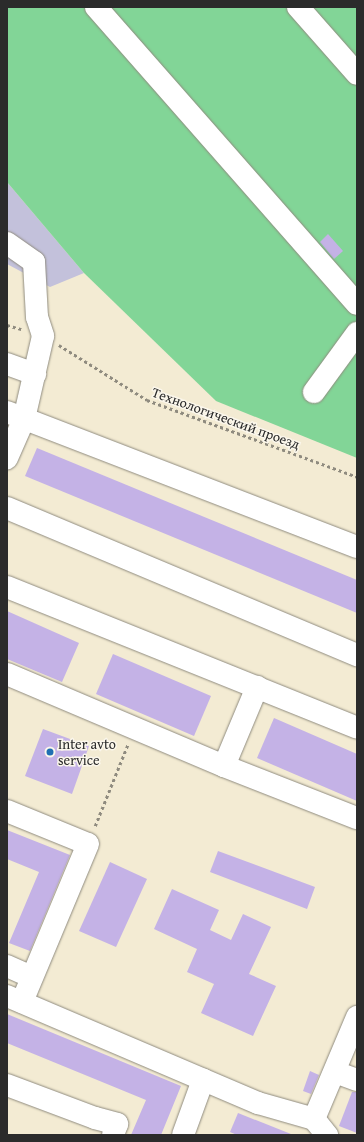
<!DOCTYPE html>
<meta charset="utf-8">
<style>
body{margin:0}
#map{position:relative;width:364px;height:1142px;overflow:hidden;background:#f3ebd3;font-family:"Gentium Book Plus",serif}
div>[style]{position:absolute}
.industrial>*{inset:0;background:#c3c1db}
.green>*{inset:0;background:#82d597}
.building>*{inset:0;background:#c4b2e6}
.path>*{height:2.5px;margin-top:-1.25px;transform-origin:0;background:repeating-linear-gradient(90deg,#8f8b7f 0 3px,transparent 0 6px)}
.roads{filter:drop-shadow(0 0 1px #8f8b7f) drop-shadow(0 0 1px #8f8b7f)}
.minor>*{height:22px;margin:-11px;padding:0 11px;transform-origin:11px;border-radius:11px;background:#fff}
.dots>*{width:11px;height:11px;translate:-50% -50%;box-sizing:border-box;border:2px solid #fbf7ec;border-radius:50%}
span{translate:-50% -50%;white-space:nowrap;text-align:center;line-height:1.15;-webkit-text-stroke:3px #fbf7ec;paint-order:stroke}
.street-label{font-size:14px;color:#2b2b2b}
.poi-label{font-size:14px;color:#2b2b2b}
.left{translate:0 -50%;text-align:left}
.frame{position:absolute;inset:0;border:8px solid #2b2b2b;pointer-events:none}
</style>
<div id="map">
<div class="industrial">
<i style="clip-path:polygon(7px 182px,84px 273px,50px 287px,7px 264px)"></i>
</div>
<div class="green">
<i style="clip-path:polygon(7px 7px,357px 7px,357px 458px,216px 401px,84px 273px,7px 182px)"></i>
</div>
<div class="building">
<i style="clip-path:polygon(328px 234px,343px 251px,334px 259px,320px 242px)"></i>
<i style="clip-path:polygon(37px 448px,357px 580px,357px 613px,25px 476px)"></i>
<i style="clip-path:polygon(7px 611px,79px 643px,62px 682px,7px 659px)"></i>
<i style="clip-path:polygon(113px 654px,211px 696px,194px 736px,96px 694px)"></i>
<i style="clip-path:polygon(274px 718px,357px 754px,357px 801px,257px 758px)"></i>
<i style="clip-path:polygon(43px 729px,89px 746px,72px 794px,25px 776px)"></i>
<i style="clip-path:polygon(7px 830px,70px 855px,30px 951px,9px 943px,39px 872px,7px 859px)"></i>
<i style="clip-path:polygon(218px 851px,315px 887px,307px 909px,210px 872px)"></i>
<i style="clip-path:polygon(110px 862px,147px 879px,116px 947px,79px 931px)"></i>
<i style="clip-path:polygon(172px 889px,219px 910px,210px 930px,231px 940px,243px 914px,271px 927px,249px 974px,276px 986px,253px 1036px,201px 1013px,214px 984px,187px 972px,197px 949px,154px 929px)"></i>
<i style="clip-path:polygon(7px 1014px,181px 1086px,161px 1135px,131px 1135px,146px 1100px,7px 1043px)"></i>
<i style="clip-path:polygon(310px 1071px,319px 1075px,311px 1094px,303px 1091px)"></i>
<i style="clip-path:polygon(352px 1092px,357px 1092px,357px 1133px,339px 1126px)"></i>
<i style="clip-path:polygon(238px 1113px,291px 1134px,291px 1135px,237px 1135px,230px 1132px)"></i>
</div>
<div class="path">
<i style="left:7px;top:325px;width:15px;rotate:16deg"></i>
<i style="left:59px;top:345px;width:104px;rotate:32deg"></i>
<i style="left:147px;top:400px;width:224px;rotate:20.1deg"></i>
<i style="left:95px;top:826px;width:88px;rotate:-68.1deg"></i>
</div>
<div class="roads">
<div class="minor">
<i style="left:96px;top:7px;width:395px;rotate:48.7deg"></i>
<i style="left:298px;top:7px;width:89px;rotate:48.6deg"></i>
<i style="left:7px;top:243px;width:33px;rotate:35deg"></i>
<i style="left:34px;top:262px;width:55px;rotate:86.9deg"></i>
<i style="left:37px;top:317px;width:20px;rotate:72deg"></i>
<i style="left:43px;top:336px;width:85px;rotate:102.9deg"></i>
<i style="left:24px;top:419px;width:43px;rotate:113.6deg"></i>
<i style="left:7px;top:364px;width:30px;rotate:20deg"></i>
<i style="left:314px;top:392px;width:73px;rotate:-53.9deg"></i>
<i style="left:7px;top:412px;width:375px;rotate:21.1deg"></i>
<i style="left:7px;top:508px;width:380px;rotate:22.8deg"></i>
<i style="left:7px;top:587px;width:377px;rotate:21.9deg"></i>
<i style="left:7px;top:674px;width:236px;rotate:23deg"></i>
<i style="left:224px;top:766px;width:143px;rotate:21.4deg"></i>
<i style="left:224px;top:766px;width:86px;rotate:-67.3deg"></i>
<i style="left:7px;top:811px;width:87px;rotate:22.2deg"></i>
<i style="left:88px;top:844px;width:171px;rotate:112.7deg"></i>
<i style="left:7px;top:966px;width:27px;rotate:24deg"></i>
<i style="left:7px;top:996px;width:273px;rotate:23.1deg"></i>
<i style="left:258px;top:1103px;width:58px;rotate:15.9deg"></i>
<i style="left:314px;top:1119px;width:21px;rotate:51deg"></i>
<i style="left:335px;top:1072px;width:23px;rotate:20deg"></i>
<i style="left:7px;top:1085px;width:94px;rotate:20.6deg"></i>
<i style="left:95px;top:1118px;width:23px;rotate:15deg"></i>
<i style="left:117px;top:1124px;width:12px;rotate:110deg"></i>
<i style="left:314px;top:1119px;width:111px;rotate:-67.1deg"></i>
<i style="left:183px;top:1135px;width:59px;rotate:-70deg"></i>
</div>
</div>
<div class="dots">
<i style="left:50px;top:752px;background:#1f6fb2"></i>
</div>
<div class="street-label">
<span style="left:226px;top:418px;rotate:20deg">Технологический проезд</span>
</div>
<div class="poi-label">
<span class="left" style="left:58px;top:752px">Inter avto<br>service</span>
</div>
<div class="frame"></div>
</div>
